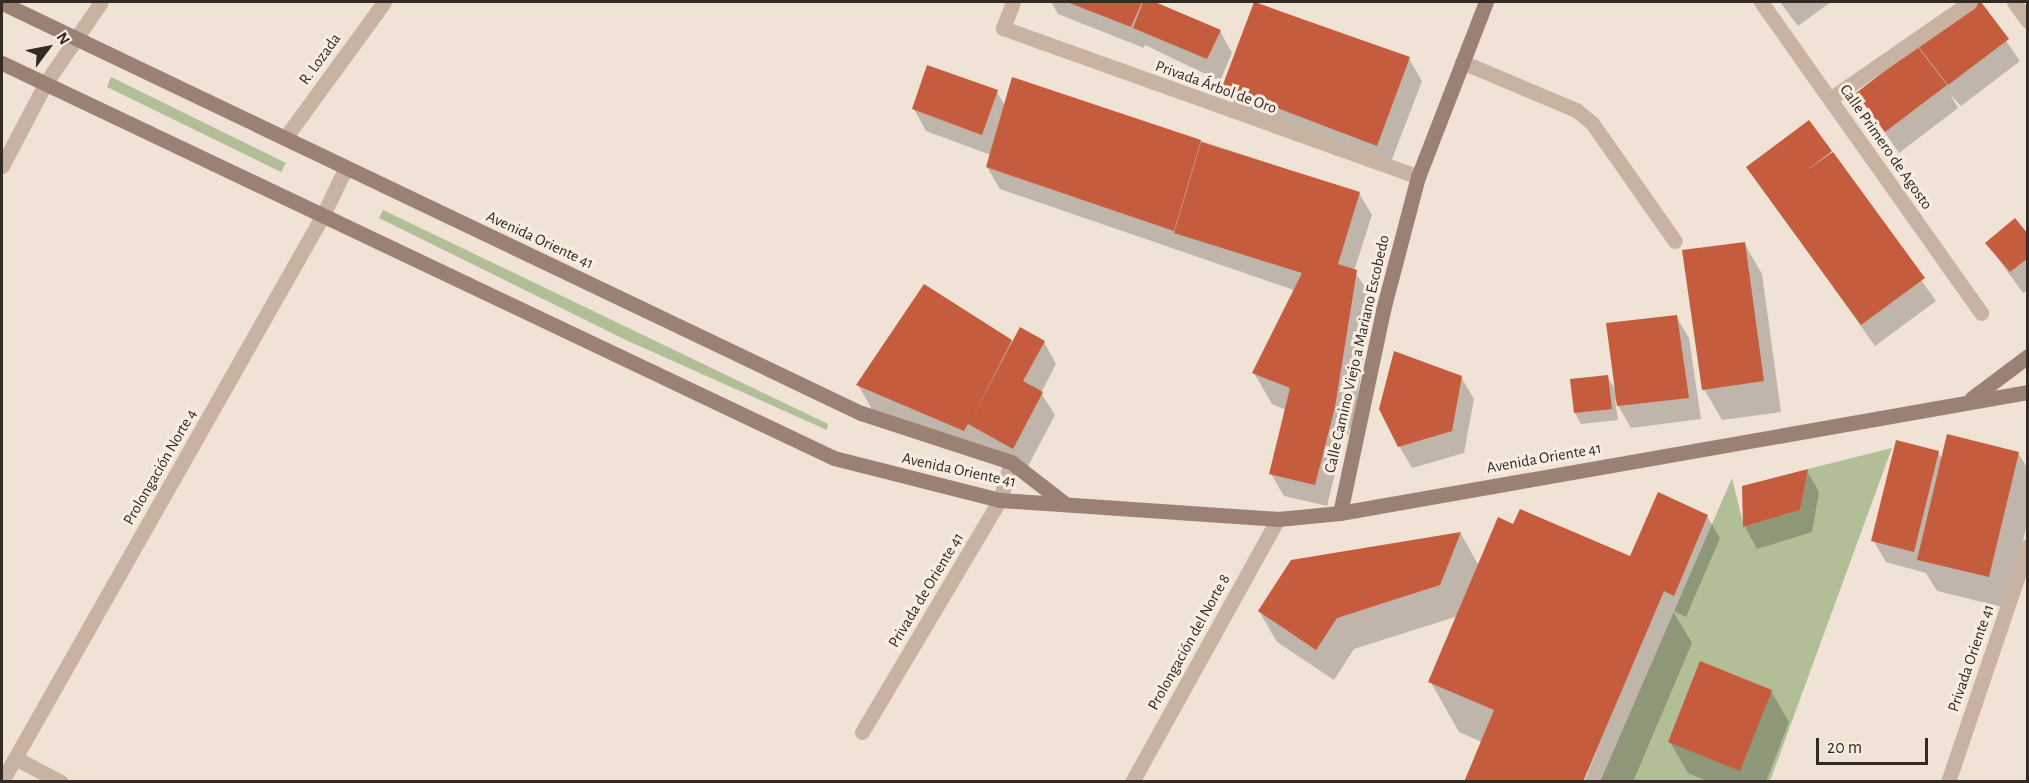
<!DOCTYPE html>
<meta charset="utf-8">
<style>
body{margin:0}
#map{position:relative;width:2029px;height:783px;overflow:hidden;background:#f0e3d6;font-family:"Alegreya Sans",sans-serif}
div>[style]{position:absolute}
.green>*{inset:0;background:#b2bf96}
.shadow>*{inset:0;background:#0003}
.building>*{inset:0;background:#c65c3e}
.street>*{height:15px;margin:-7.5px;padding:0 7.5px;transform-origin:7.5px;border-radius:7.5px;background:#c8b3a2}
.secondary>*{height:15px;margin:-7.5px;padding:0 7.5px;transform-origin:7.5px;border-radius:7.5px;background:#9b8174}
span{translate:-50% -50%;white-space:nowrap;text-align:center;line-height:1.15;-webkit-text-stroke:6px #f8ede2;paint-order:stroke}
.street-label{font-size:16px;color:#332925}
.frame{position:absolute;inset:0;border:3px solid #332925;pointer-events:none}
.north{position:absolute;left:18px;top:18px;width:60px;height:60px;-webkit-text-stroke:4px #f8ede2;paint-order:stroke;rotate:58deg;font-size:16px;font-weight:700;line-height:24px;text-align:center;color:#332925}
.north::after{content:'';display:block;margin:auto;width:21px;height:27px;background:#332925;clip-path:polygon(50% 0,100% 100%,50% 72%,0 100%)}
.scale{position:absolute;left:1816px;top:738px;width:112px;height:27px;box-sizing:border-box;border:3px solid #332925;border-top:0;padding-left:8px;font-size:18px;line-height:21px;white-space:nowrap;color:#332925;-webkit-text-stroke:4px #f8ede2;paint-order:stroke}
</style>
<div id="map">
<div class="green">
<i style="clip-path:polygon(111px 77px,286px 163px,281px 172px,107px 87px)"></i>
<i style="clip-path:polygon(383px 210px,828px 424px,827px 430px,628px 341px,379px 218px)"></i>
<i style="clip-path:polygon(1892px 448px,1770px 781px,1600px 782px,1732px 478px,1744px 527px,1800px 510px,1808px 469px)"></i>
</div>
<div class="shadow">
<i style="clip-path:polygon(1051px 2px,1151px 2px,1220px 31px,1232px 53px,1220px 81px,1145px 45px,1144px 48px,1058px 14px)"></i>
<i style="clip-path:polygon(1256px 2px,1409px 59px,1422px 81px,1389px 167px,1237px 109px,1224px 87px)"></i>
<i style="clip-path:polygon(1780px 2px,1831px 2px,1798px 26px)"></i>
<i style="clip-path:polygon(1979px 2px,2020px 61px,1961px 106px,1950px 94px,1958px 108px,1899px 153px,1858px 93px)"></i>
<i style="clip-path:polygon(1013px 79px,1359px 193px,1372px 215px,1354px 271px,1369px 293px,1362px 316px,1368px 325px,1352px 434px,1348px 427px,1349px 435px,1345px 433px,1327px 506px,1284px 496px,1271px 474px,1286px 410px,1272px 404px,1254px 373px,1294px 290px,1000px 189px,987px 167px,991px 155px,926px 131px,914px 109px,997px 92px,1005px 106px)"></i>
<i style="clip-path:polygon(1809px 122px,1936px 301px,1875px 346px,1748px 168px)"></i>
<i style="clip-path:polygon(2028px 237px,2028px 290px,2023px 293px,1987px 243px)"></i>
<i style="clip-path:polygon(1744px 243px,1762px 274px,1781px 412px,1722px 420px,1704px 389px)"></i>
<i style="clip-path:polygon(1676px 316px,1689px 338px,1701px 419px,1631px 428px,1615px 400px,1618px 420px,1581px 424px,1575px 413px,1607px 376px,1617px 392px)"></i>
<i style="clip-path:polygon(1011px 341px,1013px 344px,1044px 342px,1056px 364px,1041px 393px,1055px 415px,1026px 470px,988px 449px,982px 461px,876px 416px,858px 385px)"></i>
<i style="clip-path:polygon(1461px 377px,1474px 399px,1464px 453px,1412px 468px,1399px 446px)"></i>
<i style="clip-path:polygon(1938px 452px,1942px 459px,2018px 453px,2028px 469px,2028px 520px,2007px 608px,1937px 591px,1926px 573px,1886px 562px,1873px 540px)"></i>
<i style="clip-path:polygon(1807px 471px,1819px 492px,1812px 532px,1757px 549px,1745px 527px,1744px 487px)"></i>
<i style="clip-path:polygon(1707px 516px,1720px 538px,1686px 617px,1673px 611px,1692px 643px,1633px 782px,1584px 782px,1652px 615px,1482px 742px,1459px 732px,1430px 681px,1458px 616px,1354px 649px,1334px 680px,1277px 642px,1259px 611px,1292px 561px,1461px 534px,1479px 566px,1514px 526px,1629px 557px)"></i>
<i style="clip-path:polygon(1771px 691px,1789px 722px,1766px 782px,1709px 782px,1688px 773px,1670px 742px)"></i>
</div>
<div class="building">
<i style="clip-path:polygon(1067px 2px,1142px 2px,1131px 27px)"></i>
<i style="clip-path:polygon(1143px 2px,1155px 2px,1221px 30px,1207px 59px,1133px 28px)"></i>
<i style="clip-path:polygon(1254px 2px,1410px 57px,1377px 146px,1222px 87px)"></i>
<i style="clip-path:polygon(1977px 2px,1981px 2px,2009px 39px,1948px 85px,1918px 46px)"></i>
<i style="clip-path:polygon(1917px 46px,1947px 85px,1885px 132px,1856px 93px)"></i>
<i style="clip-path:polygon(927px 65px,998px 90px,982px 135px,912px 109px)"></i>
<i style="clip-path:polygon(1012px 77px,1201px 140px,1174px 231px,986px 167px)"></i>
<i style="clip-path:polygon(1809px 120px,1832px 151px,1803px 173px,1833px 152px,1925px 278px,1861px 325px,1746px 167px)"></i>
<i style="clip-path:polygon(1201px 142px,1360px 192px,1338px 264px,1357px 270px,1335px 407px,1315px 485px,1269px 474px,1290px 388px,1252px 373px,1302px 273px,1174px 233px)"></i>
<i style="clip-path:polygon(2015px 218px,2028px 234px,2028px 258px,2010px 272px,1985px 243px)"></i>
<i style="clip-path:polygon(1745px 242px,1764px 381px,1702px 390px,1682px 250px)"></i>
<i style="clip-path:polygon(924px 284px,1012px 340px,971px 420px,1020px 327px,1045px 341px,1023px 381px,1043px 392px,1013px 449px,968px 424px,964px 431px,856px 385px)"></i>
<i style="clip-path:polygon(1677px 315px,1689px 398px,1617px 406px,1606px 323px)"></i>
<i style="clip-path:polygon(1394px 351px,1462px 376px,1452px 431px,1398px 447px,1379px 409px)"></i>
<i style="clip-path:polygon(1608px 375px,1612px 409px,1574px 413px,1570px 379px)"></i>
<i style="clip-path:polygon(1947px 434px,2019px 452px,1989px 577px,1917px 560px)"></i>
<i style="clip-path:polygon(1896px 440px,1939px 451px,1914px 552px,1871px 541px)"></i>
<i style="clip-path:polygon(1808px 469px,1800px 510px,1743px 527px,1742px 486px)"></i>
<i style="clip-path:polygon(1658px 492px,1708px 515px,1674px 596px,1664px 591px,1583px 782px,1464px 782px,1494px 710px,1428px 682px,1498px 517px,1513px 524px,1520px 509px,1630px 556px)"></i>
<i style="clip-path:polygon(1461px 532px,1440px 585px,1337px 618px,1316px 650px,1258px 611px,1291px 560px)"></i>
<i style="clip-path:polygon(1700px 661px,1772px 690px,1740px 771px,1668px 742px)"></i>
</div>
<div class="street">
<i style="left:1013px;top:2px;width:28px;rotate:111deg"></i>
<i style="left:1003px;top:28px;width:441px;rotate:19.7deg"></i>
<i style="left:1761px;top:2px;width:381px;rotate:54.7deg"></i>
<i style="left:2014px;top:2px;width:24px;rotate:54deg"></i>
<i style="left:1462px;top:62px;width:124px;rotate:22.8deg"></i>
<i style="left:1576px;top:110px;width:21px;rotate:39deg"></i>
<i style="left:1592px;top:123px;width:144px;rotate:54.9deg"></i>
<i style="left:1830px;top:99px;width:170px;rotate:-34.7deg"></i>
<i style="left:285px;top:138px;width:168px;rotate:-53.9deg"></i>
<i style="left:2px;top:166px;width:93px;rotate:-62.3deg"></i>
<i style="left:45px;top:84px;width:99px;rotate:-55.7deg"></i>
<i style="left:862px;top:732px;width:270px;rotate:-59.3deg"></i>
<i style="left:1000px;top:500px;width:40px;rotate:-74deg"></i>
<i style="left:15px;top:758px;width:52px;rotate:27.6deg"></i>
<i style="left:2px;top:781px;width:651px;rotate:-60.44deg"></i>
<i style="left:323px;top:215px;width:53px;rotate:-64.4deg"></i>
<i style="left:1132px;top:782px;width:301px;rotate:-61deg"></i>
<i style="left:1948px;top:782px;width:249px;rotate:-71.3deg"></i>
</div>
<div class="secondary">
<i style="left:2px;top:3px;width:952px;rotate:25.52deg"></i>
<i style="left:861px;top:413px;width:158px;rotate:18.1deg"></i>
<i style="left:1011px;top:462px;width:67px;rotate:37.7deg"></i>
<i style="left:2px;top:63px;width:921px;rotate:25.4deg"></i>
<i style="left:834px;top:458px;width:171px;rotate:14.2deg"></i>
<i style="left:1000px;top:500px;width:279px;rotate:3.9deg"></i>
<i style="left:1278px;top:519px;width:62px;rotate:-5.5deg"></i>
<i style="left:1340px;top:513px;width:699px;rotate:-9.97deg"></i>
<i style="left:1972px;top:398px;width:70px;rotate:-36.9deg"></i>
<i style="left:1340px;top:513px;width:208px;rotate:-78deg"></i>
<i style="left:1383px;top:310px;width:138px;rotate:-75.3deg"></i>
<i style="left:1418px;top:177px;width:188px;rotate:-68.8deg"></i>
</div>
<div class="street-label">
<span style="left:320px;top:59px;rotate:-54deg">R. Lozada</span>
<span style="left:1216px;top:87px;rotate:20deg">Privada Árbol de Oro</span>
<span style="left:1886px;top:147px;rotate:55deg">Calle Primero de Agosto</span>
<span style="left:540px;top:240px;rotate:25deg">Avenida Oriente 41</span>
<span style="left:1357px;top:354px;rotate:-77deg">Calle Camino Viejo a Mariano Escobedo</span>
<span style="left:1544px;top:458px;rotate:-10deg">Avenida Oriente 41</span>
<span style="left:160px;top:467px;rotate:-60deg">Prolongación Norte 4</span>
<span style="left:959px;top:470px;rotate:12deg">Avenida Oriente 41</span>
<span style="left:926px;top:590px;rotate:-59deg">Privada de Oriente 41</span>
<span style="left:1189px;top:642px;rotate:-61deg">Prolongación del Norte 8</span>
<span style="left:1971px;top:658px;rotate:-71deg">Privada Oriente 41</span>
</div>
<div class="frame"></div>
<div class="north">N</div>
<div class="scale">20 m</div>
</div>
